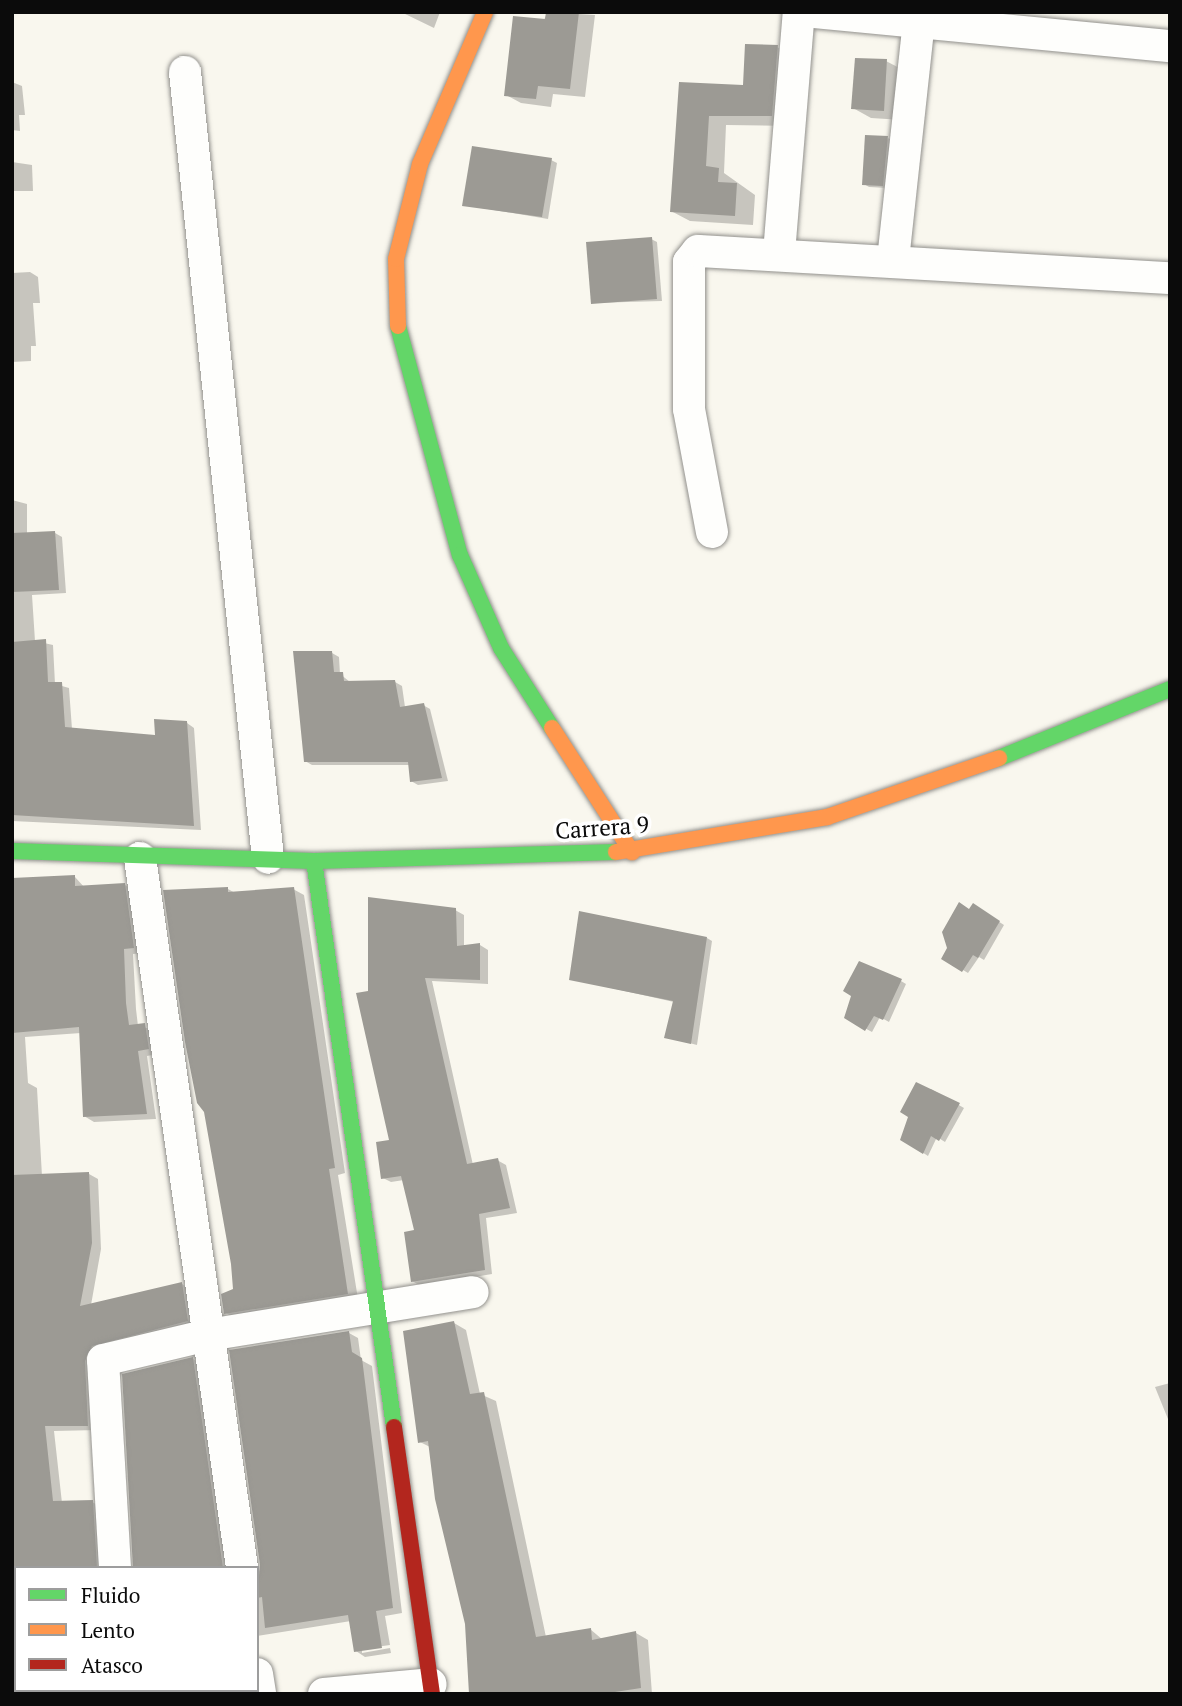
<!DOCTYPE html>
<style>
body{margin:0}
#map{position:relative;width:1182px;height:1706px;overflow:hidden;background:#f9f7ee;font-family:"PT Serif",serif}
div>[style]{position:absolute}
.shadow>*{inset:0;background:#0003}
.building>*{inset:0;background:#9c9a94}
.roads{filter:drop-shadow(0 0 2px #92918d) drop-shadow(0 0 2px #92918d)}
.street>*{height:32px;margin:-16px;padding:0 16px;transform-origin:16px;border-radius:16px;background:#fefefc}
.fast>*{height:16px;margin:-8px;padding:0 8px;transform-origin:8px;border-radius:8px;background:#63d668}
.slow>*{height:16px;margin:-8px;padding:0 8px;transform-origin:8px;border-radius:8px;background:#ff974d}
.jam>*{height:16px;margin:-8px;padding:0 8px;transform-origin:8px;border-radius:8px;background:#b3261e}
span{translate:-50% -50%;white-space:nowrap;text-align:center;line-height:1.15;-webkit-text-stroke:7px #fff;paint-order:stroke}
.street-label{font-size:23px;color:#0b0b0b}
.frame{position:absolute;inset:0;border:14px solid #0b0b0b;pointer-events:none}
.legend{position:absolute;left:14px;top:1566px;width:245px;height:126px;box-sizing:border-box;background:#fff;border:2px solid #9d9d9d;margin:0;padding:9px 12px;list-style:none;font-size:21px;color:#0b0b0b}
.legend li{display:flex;align-items:center;gap:14px;height:35px}
.legend b{width:35px;border:2px solid #9d9d9d}
</style>
<div id="map">
<div class="shadow">
<i style="clip-path:polygon(401px 12px,440px 12px,434px 28px)"></i>
<i style="clip-path:polygon(548px 12px,595px 15px,585px 97px,553px 94px,551px 107px,521px 103px,506px 95px)"></i>
<i style="clip-path:polygon(777px 47px,795px 57px,790px 126px,726px 125px,724px 173px,755px 195px,753px 225px,690px 221px,671px 211px,681px 83px,744px 87px)"></i>
<i style="clip-path:polygon(886px 61px,905px 71px,902px 120px,871px 118px,853px 108px)"></i>
<i style="clip-path:polygon(12px 82px,22px 86px,25px 115px,19px 115px,20px 131px,12px 130px)"></i>
<i style="clip-path:polygon(888px 138px,893px 141px,888px 188px,869px 187px,864px 184px)"></i>
<i style="clip-path:polygon(551px 160px,557px 163px,548px 219px,464px 205px)"></i>
<i style="clip-path:polygon(12px 162px,32px 165px,33px 191px,12px 191px)"></i>
<i style="clip-path:polygon(651px 239px,657px 242px,662px 301px,593px 303px)"></i>
<i style="clip-path:polygon(30px 272px,38px 277px,40px 303px,33px 303px,36px 346px,31px 346px,31px 361px,12px 362px,12px 273px)"></i>
<i style="clip-path:polygon(12px 500px,27px 504px,27px 534px,55px 533px,62px 537px,66px 593px,32px 595px,35px 641px,53px 645px,55px 684px,69px 688px,72px 729px,157px 737px,187px 723px,194px 728px,201px 830px,12px 821px)"></i>
<i style="clip-path:polygon(332px 653px,339px 657px,340px 674px,350px 682px,395px 682px,402px 686px,405px 707px,423px 705px,430px 709px,448px 781px,418px 785px,411px 781px,410px 765px,312px 765px,305px 761px)"></i>
<i style="clip-path:polygon(75px 877px,85px 888px,125px 885px,135px 891px,143px 953px,133px 954px,136px 1009px,138px 1026px,155px 1030px,158px 1054px,147px 1056px,156px 1119px,94px 1122px,84px 1116px,81px 1033px,25px 1037px,28px 1083px,37px 1088px,42px 1176px,89px 1174px,98px 1179px,101px 1249px,91px 1305px,182px 1284px,192px 1290px,197px 1326px,101px 1351px,98px 1430px,54px 1431px,62px 1503px,92px 1502px,102px 1507px,107px 1568px,16px 1568px,12px 1674px,12px 881px)"></i>
<i style="clip-path:polygon(228px 889px,235px 893px,293px 889px,304px 895px,345px 1173px,338px 1175px,358px 1299px,236px 1319px,226px 1313px,234px 1291px)"></i>
<i style="clip-path:polygon(973px 905px,1004px 925px,984px 960px,979px 957px,968px 973px,943px 958px)"></i>
<i style="clip-path:polygon(455px 910px,464px 915px,464px 947px,480px 945px,488px 950px,488px 984px,432px 981px,473px 1165px,497px 1160px,506px 1165px,517px 1213px,486px 1218px,492px 1274px,421px 1286px,412px 1281px,416px 1231px,404px 1180px,391px 1182px,383px 1178px,391px 1141px,370px 993px)"></i>
<i style="clip-path:polygon(707px 938px,712px 941px,697px 1045px,666px 1037px,674px 1002px,571px 979px)"></i>
<i style="clip-path:polygon(901px 981px,906px 984px,889px 1022px,880px 1017px,872px 1032px,846px 1018px)"></i>
<i style="clip-path:polygon(931px 1089px,964px 1108px,945px 1142px,937px 1137px,928px 1156px,902px 1139px)"></i>
<i style="clip-path:polygon(454px 1323px,466px 1330px,480px 1394px,496px 1401px,546px 1637px,590px 1629px,603px 1640px,636px 1633px,648px 1640px,652px 1694px,471px 1694px,466px 1624px,430px 1447px,420px 1442px)"></i>
<i style="clip-path:polygon(349px 1333px,358px 1338px,361px 1360px,372px 1366px,402px 1613px,385px 1616px,390px 1645px,362px 1649px,362px 1653px,390px 1648px,391px 1653px,365px 1657px,356px 1651px,351px 1621px,257px 1636px,257px 1577px)"></i>
<i style="clip-path:polygon(193px 1359px,203px 1365px,232px 1568px,135px 1568px)"></i>
<i style="clip-path:polygon(1170px 1383px,1170px 1424px,1155px 1387px)"></i>
<i style="clip-path:polygon(24px 1690px,115px 1690px,114px 1694px)"></i>
<i style="clip-path:polygon(142px 1690px,185px 1690px,166px 1694px)"></i>
</div>
<div class="building">
<i style="clip-path:polygon(546px 12px,579px 12px,570px 89px,538px 86px,536px 99px,504px 96px,513px 16px,545px 19px)"></i>
<i style="clip-path:polygon(745px 44px,778px 45px,777px 55px,772px 116px,709px 116px,706px 166px,719px 168px,718px 182px,737px 183px,735px 216px,670px 212px,679px 82px,743px 85px)"></i>
<i style="clip-path:polygon(855px 58px,887px 59px,884px 111px,851px 109px)"></i>
<i style="clip-path:polygon(865px 135px,888px 136px,883px 186px,862px 185px)"></i>
<i style="clip-path:polygon(472px 146px,552px 158px,542px 217px,462px 206px)"></i>
<i style="clip-path:polygon(652px 237px,657px 299px,591px 304px,586px 242px)"></i>
<i style="clip-path:polygon(55px 531px,59px 590px,12px 592px,12px 533px)"></i>
<i style="clip-path:polygon(46px 639px,48px 682px,62px 682px,65px 727px,155px 735px,154px 719px,187px 721px,194px 826px,12px 815px,12px 642px)"></i>
<i style="clip-path:polygon(293px 651px,332px 651px,334px 672px,343px 672px,344px 681px,395px 680px,400px 707px,424px 703px,442px 778px,410px 782px,408px 762px,304px 762px)"></i>
<i style="clip-path:polygon(75px 875px,75px 886px,125px 883px,134px 948px,124px 949px,126px 1003px,129px 1025px,145px 1023px,149px 1049px,138px 1051px,147px 1114px,83px 1117px,79px 1027px,12px 1033px,12px 878px)"></i>
<i style="clip-path:polygon(228px 887px,228px 892px,294px 887px,335px 1168px,329px 1169px,348px 1294px,224px 1314px,221px 1294px,233px 1289px,231px 1264px,204px 1112px,197px 1103px,185px 1042px,163px 890px)"></i>
<i style="clip-path:polygon(368px 897px,456px 908px,457px 946px,480px 943px,480px 980px,425px 978px,467px 1164px,498px 1158px,510px 1208px,479px 1214px,485px 1270px,411px 1282px,404px 1232px,414px 1230px,401px 1176px,381px 1179px,376px 1142px,389px 1140px,356px 993px,368px 991px)"></i>
<i style="clip-path:polygon(959px 902px,969px 909px,973px 903px,1000px 921px,978px 958px,973px 955px,962px 972px,941px 959px,947px 948px,942px 932px)"></i>
<i style="clip-path:polygon(579px 911px,707px 937px,691px 1044px,664px 1038px,673px 1001px,569px 980px)"></i>
<i style="clip-path:polygon(859px 961px,902px 979px,883px 1020px,874px 1016px,865px 1031px,844px 1018px,851px 996px,843px 991px)"></i>
<i style="clip-path:polygon(916px 1082px,960px 1103px,939px 1141px,931px 1136px,923px 1154px,900px 1140px,908px 1117px,900px 1112px)"></i>
<i style="clip-path:polygon(89px 1172px,92px 1243px,80px 1306px,182px 1282px,188px 1321px,92px 1346px,85px 1361px,88px 1426px,45px 1426px,53px 1501px,93px 1500px,97px 1568px,12px 1568px,12px 1175px)"></i>
<i style="clip-path:polygon(454px 1321px,470px 1394px,484px 1392px,536px 1637px,591px 1628px,592px 1640px,636px 1631px,641px 1688px,602px 1694px,469px 1694px,465px 1624px,435px 1499px,428px 1441px,418px 1443px,403px 1331px)"></i>
<i style="clip-path:polygon(349px 1331px,352px 1352px,362px 1358px,393px 1608px,376px 1611px,382px 1648px,354px 1652px,348px 1615px,265px 1628px,262px 1597px,257px 1598px,260px 1565px,229px 1350px)"></i>
<i style="clip-path:polygon(193px 1357px,223px 1568px,133px 1568px,122px 1374px)"></i>
</div>
<div class="roads">
<div class="street">
<i style="left:815px;top:12px;width:357px;rotate:5.5deg"></i>
<i style="left:185px;top:72px;width:790px;rotate:83.97deg"></i>
<i style="left:779px;top:253px;width:242px;rotate:-85.3deg"></i>
<i style="left:893px;top:260px;width:239px;rotate:-83.8deg"></i>
<i style="left:712px;top:532px;width:125px;rotate:-100.6deg"></i>
<i style="left:689px;top:409px;width:147px;rotate:-90deg"></i>
<i style="left:689px;top:262px;width:14px;rotate:-51deg"></i>
<i style="left:698px;top:251px;width:473px;rotate:3.3deg"></i>
<i style="left:140px;top:858px;width:717px;rotate:81.82deg"></i>
<i style="left:115px;top:1568px;width:208px;rotate:-93.3deg"></i>
<i style="left:103px;top:1360px;width:108px;rotate:-13.4deg"></i>
<i style="left:208px;top:1335px;width:268px;rotate:-9.2deg"></i>
<i style="left:257px;top:1674px;width:20px;rotate:81deg"></i>
<i style="left:122px;top:1690px;width:4px;rotate:90deg"></i>
<i style="left:324px;top:1694px;width:107px;rotate:-5.3deg"></i>
</div>
<div class="fast">
<i style="left:398px;top:326px;width:237px;rotate:74.9deg"></i>
<i style="left:460px;top:555px;width:102px;rotate:66.2deg"></i>
<i style="left:501px;top:648px;width:95px;rotate:57.5deg"></i>
<i style="left:999px;top:758px;width:184px;rotate:-22deg"></i>
<i style="left:12px;top:851px;width:302px;rotate:1.9deg"></i>
<i style="left:314px;top:861px;width:302px;rotate:-1.7deg"></i>
<i style="left:314px;top:861px;width:572px;rotate:81.95deg"></i>
</div>
<div class="slow">
<i style="left:398px;top:326px;width:67px;rotate:-91.7deg"></i>
<i style="left:396px;top:259px;width:98px;rotate:-75.8deg"></i>
<i style="left:420px;top:164px;width:165px;rotate:-66.8deg"></i>
<i style="left:552px;top:728px;width:148px;rotate:57.2deg"></i>
<i style="left:616px;top:852px;width:214px;rotate:-9.4deg"></i>
<i style="left:827px;top:817px;width:182px;rotate:-18.9deg"></i>
</div>
<div class="jam">
<i style="left:394px;top:1427px;width:270px;rotate:81.9deg"></i>
</div>
</div>
<div class="street-label">
<span style="left:602px;top:828px;rotate:-4deg">Carrera 9</span>
</div>
<div class="frame"></div>
<ul class="legend">
<li><b style="height:9px;background:#63d668"></b>Fluido</li>
<li><b style="height:9px;background:#ff974d"></b>Lento</li>
<li><b style="height:9px;background:#b3261e"></b>Atasco</li>
</ul>
</div>
